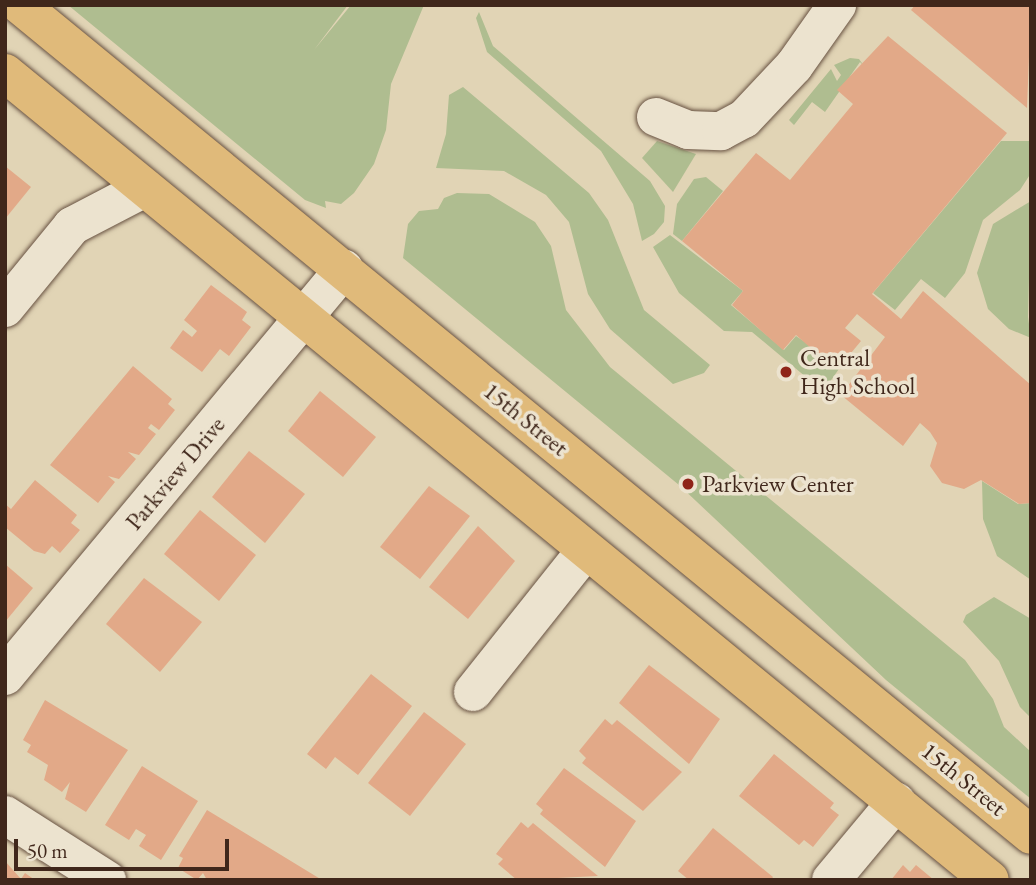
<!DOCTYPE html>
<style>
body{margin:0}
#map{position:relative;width:1036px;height:885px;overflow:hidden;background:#e1d4b5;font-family:"EB Garamond",serif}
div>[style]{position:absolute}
.green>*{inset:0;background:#afbd90}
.building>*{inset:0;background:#e2a988}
.roads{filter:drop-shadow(0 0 2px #685242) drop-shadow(0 0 2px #685242)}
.minor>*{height:38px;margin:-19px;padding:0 19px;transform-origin:19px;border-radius:19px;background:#ece3cf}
.major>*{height:38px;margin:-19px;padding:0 19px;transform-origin:19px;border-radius:19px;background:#e0ba7a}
.dots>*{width:19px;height:19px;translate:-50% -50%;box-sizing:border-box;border:4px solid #ece3cf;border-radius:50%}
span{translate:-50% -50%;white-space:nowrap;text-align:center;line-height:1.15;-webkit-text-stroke:7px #ece3cf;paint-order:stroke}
.poi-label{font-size:24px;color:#40271b}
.left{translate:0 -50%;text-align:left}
.street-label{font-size:24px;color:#40271b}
.frame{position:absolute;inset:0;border:7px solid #40271b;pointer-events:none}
.scale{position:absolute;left:14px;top:839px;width:215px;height:32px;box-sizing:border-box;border:4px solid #40271b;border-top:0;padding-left:9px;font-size:21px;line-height:24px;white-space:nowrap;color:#40271b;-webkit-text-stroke:5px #ece3cf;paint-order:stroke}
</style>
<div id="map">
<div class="green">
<i style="clip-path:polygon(68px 5px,348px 5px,314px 50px,351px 5px,424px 5px,391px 84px,386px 130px,374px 164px,354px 193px,341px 204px,325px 201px,326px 208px,305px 200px)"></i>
<i style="clip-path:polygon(479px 12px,493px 46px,650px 181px,665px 206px,664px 222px,654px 234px,642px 241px,633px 204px,601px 151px,487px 52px,476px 18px)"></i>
<i style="clip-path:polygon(850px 58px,859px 59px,864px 66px,860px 62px,825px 112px,812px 102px,794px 125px,789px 120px,831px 69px,837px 81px,841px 75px,834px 65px)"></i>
<i style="clip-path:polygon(463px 87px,589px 193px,608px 220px,644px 310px,710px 365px,704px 373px,673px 384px,610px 329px,588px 294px,569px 222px,546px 195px,504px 171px,436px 168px,446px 134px,449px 95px)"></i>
<i style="clip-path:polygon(657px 141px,696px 154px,673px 192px,642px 158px)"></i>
<i style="clip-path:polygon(1001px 141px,1030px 141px,1031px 173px,1020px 190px,983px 220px,965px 273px,945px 298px,921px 279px,895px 310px,873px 293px)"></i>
<i style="clip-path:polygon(706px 177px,723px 191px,682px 241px,673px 234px,677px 204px,694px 179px)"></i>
<i style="clip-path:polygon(457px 193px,489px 194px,535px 222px,551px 246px,566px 310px,610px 367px,965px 660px,993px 699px,1004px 727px,1031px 752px,1031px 799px,886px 680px,679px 485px,403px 258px,408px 224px,419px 211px,438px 209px,444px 198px)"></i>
<i style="clip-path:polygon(1031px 201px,1028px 317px,1031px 338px,1009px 329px,988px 309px,977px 273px,993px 224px)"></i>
<i style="clip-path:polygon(670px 235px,743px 291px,731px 305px,784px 350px,796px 336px,841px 366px,827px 386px,819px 388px,752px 332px,724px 331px,679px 293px,653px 247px)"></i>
<i style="clip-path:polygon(982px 481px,1018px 504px,1031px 503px,1031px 580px,997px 556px,983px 519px)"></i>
<i style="clip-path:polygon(994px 597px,1031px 619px,1031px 718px,1020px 707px,999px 661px,963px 622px,966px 615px)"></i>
</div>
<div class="building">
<i style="clip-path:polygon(915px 5px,1031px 5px,1027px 108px,911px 10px)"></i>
<i style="clip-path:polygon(888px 36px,1007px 133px,872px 294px,901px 319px,923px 291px,1031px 385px,1031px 503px,1019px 504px,981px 480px,964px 489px,942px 483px,930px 466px,937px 443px,930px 432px,920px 423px,903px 446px,841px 395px,885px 337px,857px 314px,845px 328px,861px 341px,841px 365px,826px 353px,822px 358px,796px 335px,783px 350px,732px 305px,743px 291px,682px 241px,756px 153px,790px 180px,853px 104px,837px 90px)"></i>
<i style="clip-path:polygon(5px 166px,31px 187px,5px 219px)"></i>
<i style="clip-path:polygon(211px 285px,247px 312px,242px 320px,251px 327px,229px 356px,220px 349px,202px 372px,170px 348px,183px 330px,192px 337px,197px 331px,184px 320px)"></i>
<i style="clip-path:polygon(133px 366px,172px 399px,168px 404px,175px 410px,159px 430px,151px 424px,148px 428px,156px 434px,139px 455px,128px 452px,136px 459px,119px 479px,108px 476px,115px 482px,98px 503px,50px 465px)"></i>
<i style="clip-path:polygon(320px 391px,376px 437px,343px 477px,288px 431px)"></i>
<i style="clip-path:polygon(249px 451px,305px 494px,265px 543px,212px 497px)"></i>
<i style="clip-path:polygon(35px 480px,77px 515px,71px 523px,80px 530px,60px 553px,52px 546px,45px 554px,34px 551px,5px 527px,5px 504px,11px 509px)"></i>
<i style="clip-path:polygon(429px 486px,470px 516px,420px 579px,380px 547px)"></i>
<i style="clip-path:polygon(200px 510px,256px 555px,219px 601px,164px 554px)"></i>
<i style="clip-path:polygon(478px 526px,515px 561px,468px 619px,429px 587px)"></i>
<i style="clip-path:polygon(5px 564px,33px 588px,5px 622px)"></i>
<i style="clip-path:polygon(144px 578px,202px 622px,160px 672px,106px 624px)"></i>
<i style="clip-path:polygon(649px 665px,720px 719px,689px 764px,619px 703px)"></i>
<i style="clip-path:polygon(371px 674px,412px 706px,358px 775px,335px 757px,326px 769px,307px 754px)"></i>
<i style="clip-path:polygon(45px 700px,128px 750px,86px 812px,65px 799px,70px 782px,62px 792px,44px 780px,48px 765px,27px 752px,31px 745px,23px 740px)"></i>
<i style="clip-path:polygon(424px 712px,466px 744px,410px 816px,368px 783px)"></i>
<i style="clip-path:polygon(605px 719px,612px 725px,617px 720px,682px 772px,643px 811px,582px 763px,586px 758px,579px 751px)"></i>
<i style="clip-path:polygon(774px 754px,834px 803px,830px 808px,839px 815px,813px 847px,804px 840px,799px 845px,739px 796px)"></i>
<i style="clip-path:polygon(142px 766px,198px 801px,161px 860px,139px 846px,146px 835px,136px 829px,129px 840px,105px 825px)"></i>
<i style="clip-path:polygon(564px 768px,636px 821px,605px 867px,540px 814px,543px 810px,536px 804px)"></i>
<i style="clip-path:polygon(207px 810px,322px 880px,207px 880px,203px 873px,197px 880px,178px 868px,183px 858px,179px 856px)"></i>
<i style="clip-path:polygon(521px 822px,528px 828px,533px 823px,598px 876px,517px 880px,498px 864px,503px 859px,496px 854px)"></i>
<i style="clip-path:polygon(713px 828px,773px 877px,771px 880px,689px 880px,678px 871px)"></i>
<i style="clip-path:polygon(5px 861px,21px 879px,25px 873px,35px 880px,5px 880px)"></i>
<i style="clip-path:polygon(903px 865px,910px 872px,916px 865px,934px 880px,891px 880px)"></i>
</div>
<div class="roads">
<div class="minor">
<i style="left:656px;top:117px;width:35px;rotate:22deg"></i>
<i style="left:688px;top:130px;width:33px;rotate:2deg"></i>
<i style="left:721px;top:131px;width:26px;rotate:-28deg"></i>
<i style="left:744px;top:119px;width:73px;rotate:-46.7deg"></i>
<i style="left:794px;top:66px;width:75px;rotate:-54.8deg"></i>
<i style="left:5px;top:308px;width:106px;rotate:-50.7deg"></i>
<i style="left:72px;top:226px;width:82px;rotate:-27.5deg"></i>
<i style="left:5px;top:676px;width:530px;rotate:-50.21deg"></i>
<i style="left:473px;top:692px;width:181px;rotate:-51.5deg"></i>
<i style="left:5px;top:815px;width:121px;rotate:32.5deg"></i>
<i style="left:831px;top:880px;width:102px;rotate:-50.2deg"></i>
</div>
<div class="major">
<i style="left:20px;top:5px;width:1308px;rotate:39.38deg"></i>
<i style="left:5px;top:73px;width:1273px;rotate:39.33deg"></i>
</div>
</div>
<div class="dots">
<i style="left:786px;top:372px;background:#8f2418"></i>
<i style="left:688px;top:484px;background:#8f2418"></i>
</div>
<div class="poi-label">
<span class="left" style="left:800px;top:372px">Central<br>High School</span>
<span class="left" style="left:702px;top:484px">Parkview Center</span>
</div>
<div class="street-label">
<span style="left:526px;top:419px;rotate:39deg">15th Street</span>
<span style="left:175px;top:473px;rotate:-50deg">Parkview Drive</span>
<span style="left:964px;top:779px;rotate:39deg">15th Street</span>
</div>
<div class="frame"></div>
<div class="scale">50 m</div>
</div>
